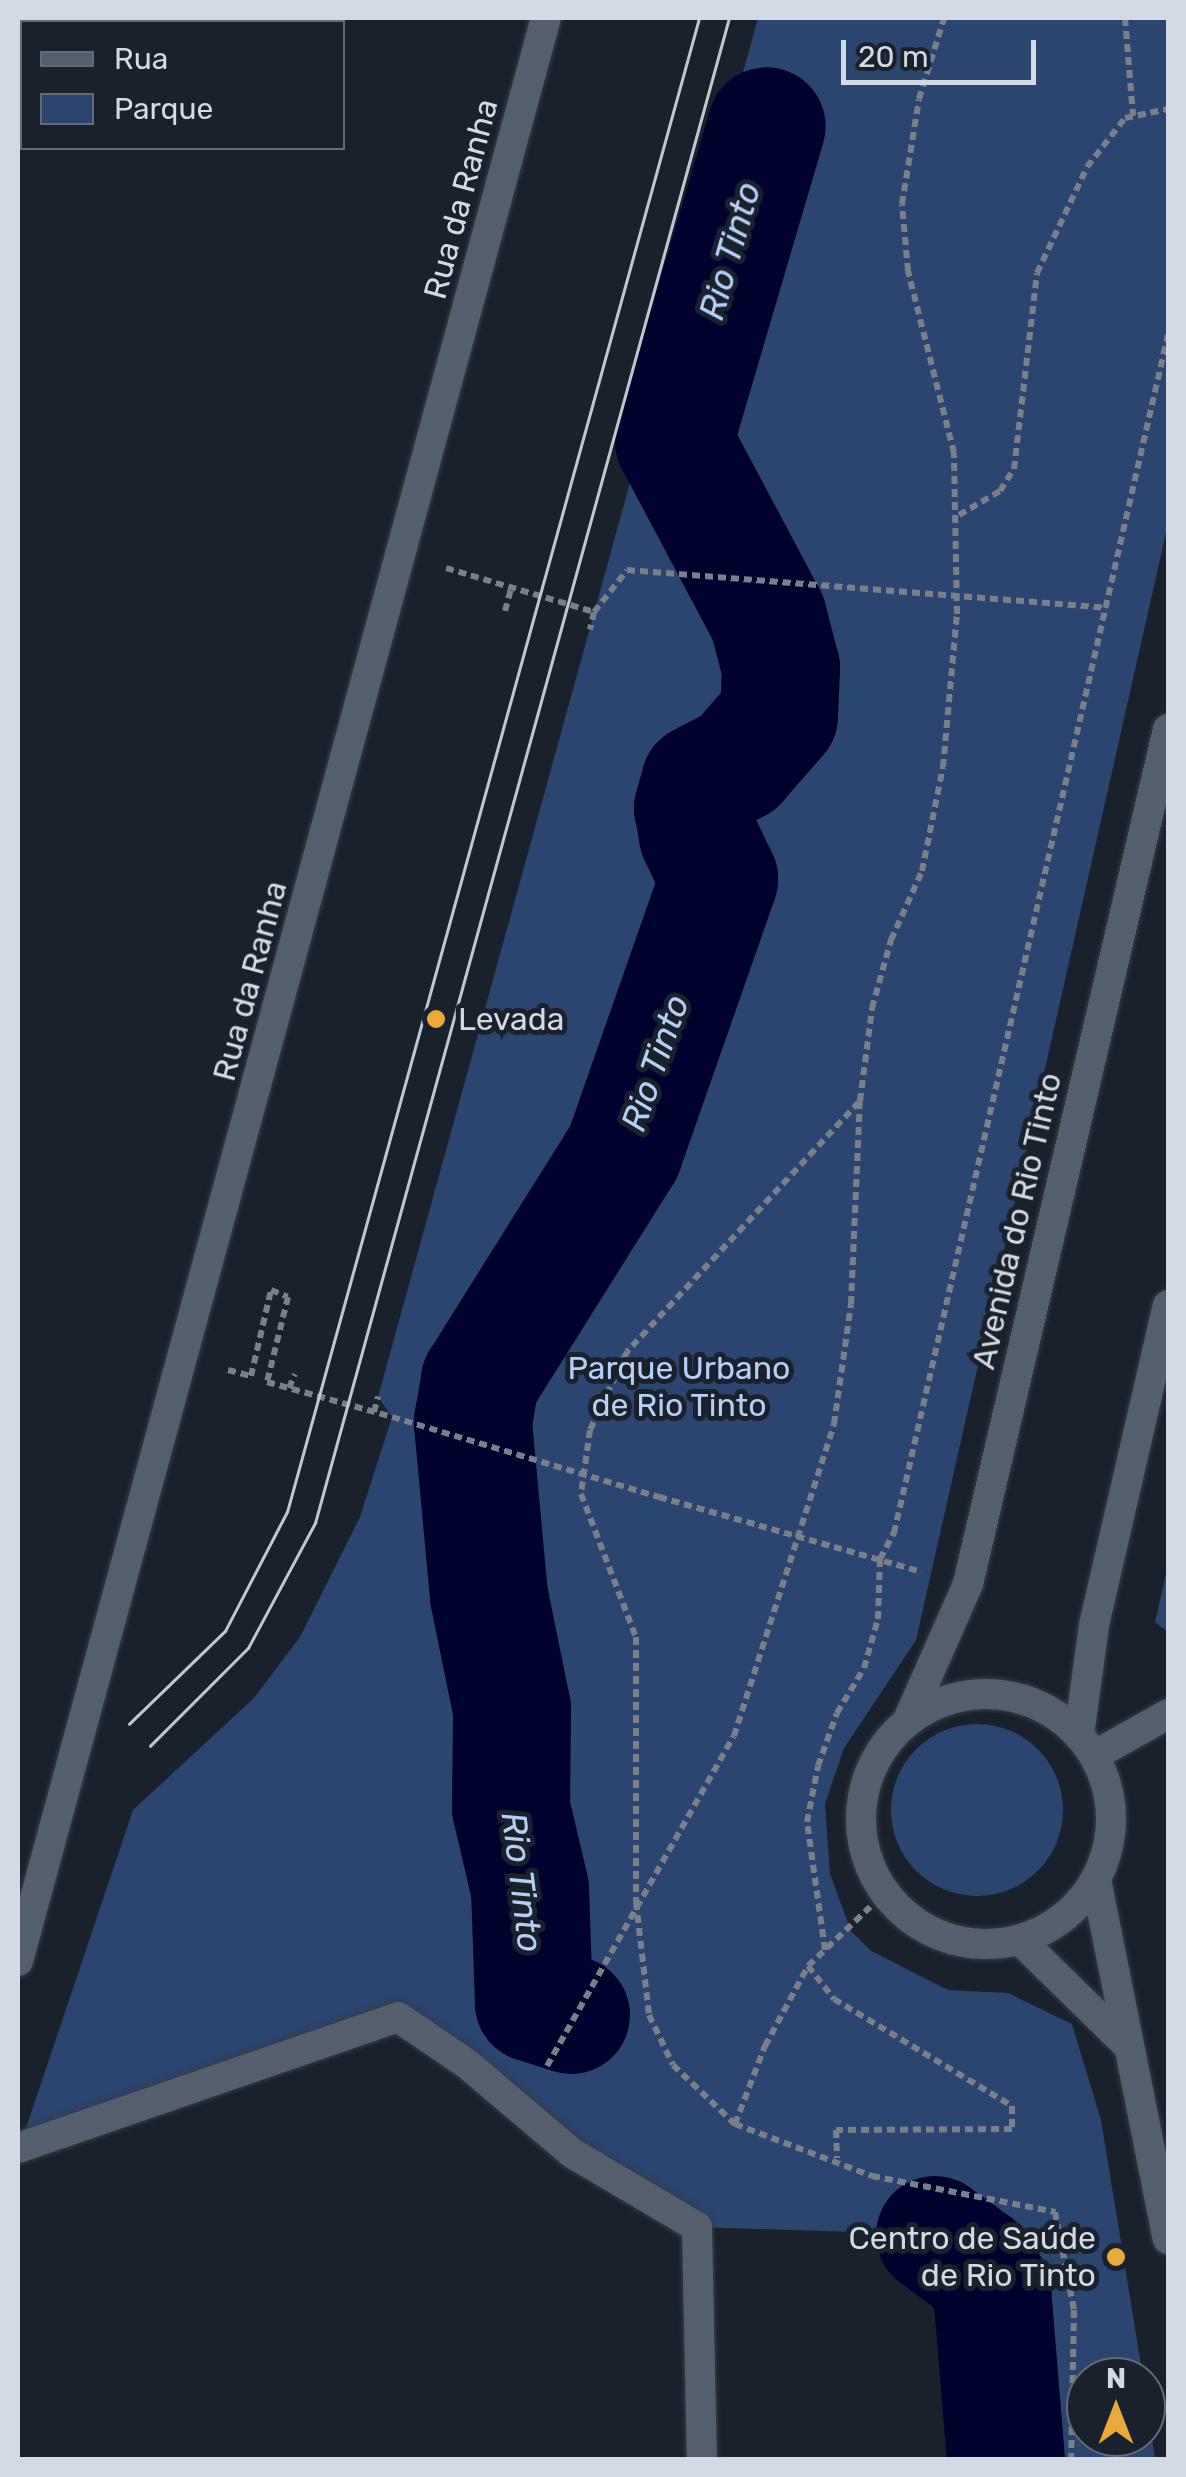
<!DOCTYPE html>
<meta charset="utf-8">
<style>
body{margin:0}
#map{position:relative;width:1186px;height:2477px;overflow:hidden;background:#19212d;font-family:Rubik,sans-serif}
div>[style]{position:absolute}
.green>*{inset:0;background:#2a466e}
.round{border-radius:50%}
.river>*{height:118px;margin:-59px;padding:0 59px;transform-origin:59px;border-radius:59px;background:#00012d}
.path>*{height:6px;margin-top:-3px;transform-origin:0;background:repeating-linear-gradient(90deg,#79808a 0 8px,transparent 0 13px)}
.roads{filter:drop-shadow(0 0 2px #363c46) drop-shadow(0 0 2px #363c46)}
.lane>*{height:30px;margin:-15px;padding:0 15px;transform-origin:15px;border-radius:15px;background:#545e6c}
.street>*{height:30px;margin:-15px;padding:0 15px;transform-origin:15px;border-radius:15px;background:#545e6c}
.street>.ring{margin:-15px;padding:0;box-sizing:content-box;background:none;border:30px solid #545e6c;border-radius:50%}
.tram>*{height:2.5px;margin:-1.25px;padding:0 1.25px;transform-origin:1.25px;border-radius:1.25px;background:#c1c7d0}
.path-bridge>*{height:6px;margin-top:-3px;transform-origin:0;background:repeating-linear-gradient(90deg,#79808a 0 8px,transparent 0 13px)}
.dots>*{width:28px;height:28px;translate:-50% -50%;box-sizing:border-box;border:5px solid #19212d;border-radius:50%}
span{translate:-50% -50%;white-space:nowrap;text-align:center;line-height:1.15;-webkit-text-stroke:10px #19212d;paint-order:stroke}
.street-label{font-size:32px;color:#d4dae3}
.poi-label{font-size:32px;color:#d4dae3}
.left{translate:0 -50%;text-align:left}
.right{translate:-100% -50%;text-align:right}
.park-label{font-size:32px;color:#b6d0f5}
.water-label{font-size:35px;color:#b5d0f5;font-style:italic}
.frame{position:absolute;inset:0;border:20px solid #d4dae3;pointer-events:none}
.legend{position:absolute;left:20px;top:20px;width:325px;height:130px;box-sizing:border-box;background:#19212d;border:2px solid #646b76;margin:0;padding:12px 18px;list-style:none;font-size:30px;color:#d4dae3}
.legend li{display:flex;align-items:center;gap:20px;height:50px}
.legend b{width:50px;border:2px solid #646b76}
.north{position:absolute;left:1066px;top:2357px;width:100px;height:100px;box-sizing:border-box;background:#19212d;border:2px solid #646b76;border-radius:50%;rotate:0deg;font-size:28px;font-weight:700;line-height:40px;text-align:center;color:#d4dae3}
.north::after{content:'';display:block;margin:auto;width:35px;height:45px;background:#eaaa39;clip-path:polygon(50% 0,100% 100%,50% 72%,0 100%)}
.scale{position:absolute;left:841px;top:40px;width:195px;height:45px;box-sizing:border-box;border:5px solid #d4dae3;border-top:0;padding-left:12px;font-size:30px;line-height:35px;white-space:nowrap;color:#d4dae3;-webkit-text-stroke:8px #19212d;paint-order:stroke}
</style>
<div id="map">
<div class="green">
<i style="clip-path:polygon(758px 18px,1168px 18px,1168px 524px,916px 1640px,844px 1748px,825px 1804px,830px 1874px,851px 1931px,871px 1951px,948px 1990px,1008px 1993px,1072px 2024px,1101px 2120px,1143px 2377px,1086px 2377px,1086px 2437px,1146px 2437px,1146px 2399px,1155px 2459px,962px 2459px,948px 2326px,886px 2233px,697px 2227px,398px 2017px,19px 2149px,133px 1810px,254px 1698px,300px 1637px,360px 1517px,392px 1417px,378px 1397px)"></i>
<i style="clip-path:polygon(1168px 1565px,1168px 1632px,1155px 1622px)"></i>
<i class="round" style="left:891px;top:1724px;width:172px;height:172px"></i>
</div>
<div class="river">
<i style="left:571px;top:2015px;width:39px;rotate:-162deg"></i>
<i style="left:534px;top:2003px;width:114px;rotate:-92deg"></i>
<i style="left:530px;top:1889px;width:83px;rotate:-103.2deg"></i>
<i style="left:511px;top:1808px;width:99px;rotate:-89.4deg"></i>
<i style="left:512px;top:1709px;width:115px;rotate:-101.5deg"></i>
<i style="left:489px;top:1596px;width:175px;rotate:-95.3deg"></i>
<i style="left:473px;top:1422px;width:42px;rotate:-80.3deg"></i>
<i style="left:480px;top:1381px;width:271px;rotate:-57.9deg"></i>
<i style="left:624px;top:1151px;width:288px;rotate:-70.7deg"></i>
<i style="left:719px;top:879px;width:49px;rotate:-115.5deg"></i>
<i style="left:698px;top:835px;width:27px;rotate:-100deg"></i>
<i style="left:693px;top:808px;width:26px;rotate:-74deg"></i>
<i style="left:700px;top:783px;width:43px;rotate:-27.8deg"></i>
<i style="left:738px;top:763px;width:62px;rotate:-48.9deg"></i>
<i style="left:779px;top:716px;width:48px;rotate:-87.6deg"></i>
<i style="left:781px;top:668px;width:52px;rotate:-104.6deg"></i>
<i style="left:768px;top:618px;width:200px;rotate:-118deg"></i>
<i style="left:674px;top:441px;width:328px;rotate:-73.6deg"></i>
<i style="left:935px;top:2235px;width:51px;rotate:36.2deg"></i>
<i style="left:976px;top:2265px;width:30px;rotate:57deg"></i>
<i style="left:992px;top:2290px;width:171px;rotate:85.3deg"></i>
</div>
<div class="path">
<i style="left:1125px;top:18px;width:98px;rotate:85.3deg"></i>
<i style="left:959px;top:515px;width:48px;rotate:-30.3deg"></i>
<i style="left:1000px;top:491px;width:26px;rotate:-58deg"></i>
<i style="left:1014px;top:469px;width:197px;rotate:-83.3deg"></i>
<i style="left:1037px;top:273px;width:117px;rotate:-64.7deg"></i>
<i style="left:1087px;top:167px;width:62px;rotate:-52.2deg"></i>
<i style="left:1125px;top:118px;width:44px;rotate:-11.8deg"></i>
<i style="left:446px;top:568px;width:154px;rotate:16.6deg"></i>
<i style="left:594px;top:612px;width:18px;rotate:103deg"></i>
<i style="left:505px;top:611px;width:24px;rotate:-75deg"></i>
<i style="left:594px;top:612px;width:53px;rotate:-51.8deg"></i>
<i style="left:627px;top:570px;width:481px;rotate:4.5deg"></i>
<i style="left:859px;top:1102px;width:341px;rotate:132.9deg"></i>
<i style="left:627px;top:1352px;width:86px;rotate:115.4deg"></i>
<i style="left:590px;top:1430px;width:65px;rotate:98deg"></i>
<i style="left:581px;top:1494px;width:153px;rotate:69deg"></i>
<i style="left:636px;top:1637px;width:265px;rotate:90deg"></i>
<i style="left:636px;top:1902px;width:114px;rotate:83.4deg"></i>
<i style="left:649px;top:2015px;width:55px;rotate:64.4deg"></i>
<i style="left:673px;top:2065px;width:86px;rotate:43.6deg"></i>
<i style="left:735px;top:2124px;width:147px;rotate:20.8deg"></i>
<i style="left:872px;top:2176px;width:187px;rotate:11.1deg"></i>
<i style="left:1055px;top:2212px;width:100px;rotate:79deg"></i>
<i style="left:1074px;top:2310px;width:150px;rotate:91.1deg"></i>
<i style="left:228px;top:1370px;width:24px;rotate:15deg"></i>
<i style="left:251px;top:1376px;width:88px;rotate:-76.9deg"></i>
<i style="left:271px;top:1290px;width:18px;rotate:22deg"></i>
<i style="left:288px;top:1297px;width:88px;rotate:103.9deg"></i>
<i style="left:267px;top:1382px;width:130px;rotate:15.6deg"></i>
<i style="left:289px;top:1388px;width:15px;rotate:-67deg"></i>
<i style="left:374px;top:1412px;width:16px;rotate:-75deg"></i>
<i style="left:659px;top:1497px;width:273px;rotate:15.9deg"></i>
<i style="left:825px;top:1950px;width:129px;rotate:-98deg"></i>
<i style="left:807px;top:1822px;width:57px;rotate:-78.9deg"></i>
<i style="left:818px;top:1766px;width:56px;rotate:-70.3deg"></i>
<i style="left:837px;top:1713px;width:52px;rotate:-59deg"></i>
<i style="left:864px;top:1668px;width:51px;rotate:-74.1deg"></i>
<i style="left:878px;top:1619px;width:60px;rotate:-88.1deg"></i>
<i style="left:880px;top:1559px;width:30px;rotate:-62deg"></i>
<i style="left:894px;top:1533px;width:1229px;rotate:-77.12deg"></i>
<i style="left:808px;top:1966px;width:42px;rotate:51.8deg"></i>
<i style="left:834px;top:1999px;width:208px;rotate:31deg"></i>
<i style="left:1012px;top:2106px;width:23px;rotate:90deg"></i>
<i style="left:1012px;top:2129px;width:176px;rotate:179.7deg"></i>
<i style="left:836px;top:2130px;width:28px;rotate:88deg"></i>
<i style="left:547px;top:2066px;width:379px;rotate:-60.5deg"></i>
<i style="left:734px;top:1736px;width:328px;rotate:-72.2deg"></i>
<i style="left:834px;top:1424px;width:121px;rotate:-81.9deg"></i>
<i style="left:851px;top:1304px;width:203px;rotate:-87.5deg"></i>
<i style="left:860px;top:1101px;width:94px;rotate:-82.6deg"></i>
<i style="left:872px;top:1008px;width:71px;rotate:-74.4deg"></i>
<i style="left:891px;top:940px;width:76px;rotate:-65.8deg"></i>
<i style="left:922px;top:871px;width:106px;rotate:-78.6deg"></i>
<i style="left:943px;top:767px;width:154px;rotate:-84.8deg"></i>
<i style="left:957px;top:614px;width:161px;rotate:-91.1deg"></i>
<i style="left:954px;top:453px;width:188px;rotate:-104.2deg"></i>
<i style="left:908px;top:271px;width:67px;rotate:-95.1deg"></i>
<i style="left:902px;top:204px;width:106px;rotate:-80.8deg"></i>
<i style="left:919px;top:99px;width:85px;rotate:-72.8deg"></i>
<i style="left:735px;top:2124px;width:84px;rotate:-69deg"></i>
<i style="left:765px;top:2046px;width:91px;rotate:-61.7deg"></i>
<i style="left:808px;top:1966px;width:106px;rotate:-43.5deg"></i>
</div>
<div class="roads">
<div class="lane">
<i style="left:18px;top:2148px;width:402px;rotate:-19deg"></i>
<i style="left:398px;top:2017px;width:82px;rotate:34.1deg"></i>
<i style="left:466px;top:2063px;width:139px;rotate:40.3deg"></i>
<i style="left:572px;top:2153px;width:145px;rotate:30.6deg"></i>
</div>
<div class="street">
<i style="left:184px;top:22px;width:9px;rotate:-27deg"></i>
<i style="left:18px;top:52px;width:4px"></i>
<i class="ring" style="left:861px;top:1694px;width:220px;height:220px"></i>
<i style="left:908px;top:1720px;width:149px;rotate:-66.2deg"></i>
<i style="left:968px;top:1584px;width:878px;rotate:-76.83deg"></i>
<i style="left:1079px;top:1735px;width:111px;rotate:-82.2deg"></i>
<i style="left:1094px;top:1625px;width:328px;rotate:-77deg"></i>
<i style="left:1097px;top:1754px;width:81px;rotate:-29.4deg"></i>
<i style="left:1096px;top:1880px;width:366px;rotate:78.7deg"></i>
<i style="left:1020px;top:1940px;width:146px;rotate:44.4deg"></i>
<i style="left:18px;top:1961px;width:2013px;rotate:-74.8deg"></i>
<i style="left:697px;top:2227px;width:233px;rotate:88.8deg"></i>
</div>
</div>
<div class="tram">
<i style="left:129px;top:1724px;width:134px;rotate:-44.1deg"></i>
<i style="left:225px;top:1631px;width:134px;rotate:-62.5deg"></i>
<i style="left:287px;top:1512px;width:1550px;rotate:-74.58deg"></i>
<i style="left:150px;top:1746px;width:139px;rotate:-45deg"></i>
<i style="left:248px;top:1648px;width:142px;rotate:-61.8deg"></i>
<i style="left:315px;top:1523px;width:1561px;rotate:-74.62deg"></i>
</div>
<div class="path-bridge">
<i style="left:392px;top:1417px;width:279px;rotate:16.7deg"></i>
</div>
<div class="dots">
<i style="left:436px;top:1019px;background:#eaaa39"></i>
<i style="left:1116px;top:2257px;background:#eaaa39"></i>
</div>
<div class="street-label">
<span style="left:461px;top:199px;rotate:-75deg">Rua da Ranha</span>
<span style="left:250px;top:981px;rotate:-75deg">Rua da Ranha</span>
<span style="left:1017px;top:1221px;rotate:-77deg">Avenida do Rio Tinto</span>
</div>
<div class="poi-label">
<span class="left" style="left:458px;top:1019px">Levada</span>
<span class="right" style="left:1096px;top:2257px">Centro de Saúde<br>de Rio Tinto</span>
</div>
<div class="park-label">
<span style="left:679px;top:1387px">Parque Urbano<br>de Rio Tinto</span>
</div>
<div class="water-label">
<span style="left:730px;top:251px;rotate:-74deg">Rio Tinto</span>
<span style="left:655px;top:1063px;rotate:-71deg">Rio Tinto</span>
<span style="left:522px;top:1882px;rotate:83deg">Rio Tinto</span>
</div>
<div class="frame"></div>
<ul class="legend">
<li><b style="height:12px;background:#545e6c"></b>Rua</li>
<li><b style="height:28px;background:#2a466e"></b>Parque</li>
</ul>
<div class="north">N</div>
<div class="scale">20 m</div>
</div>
